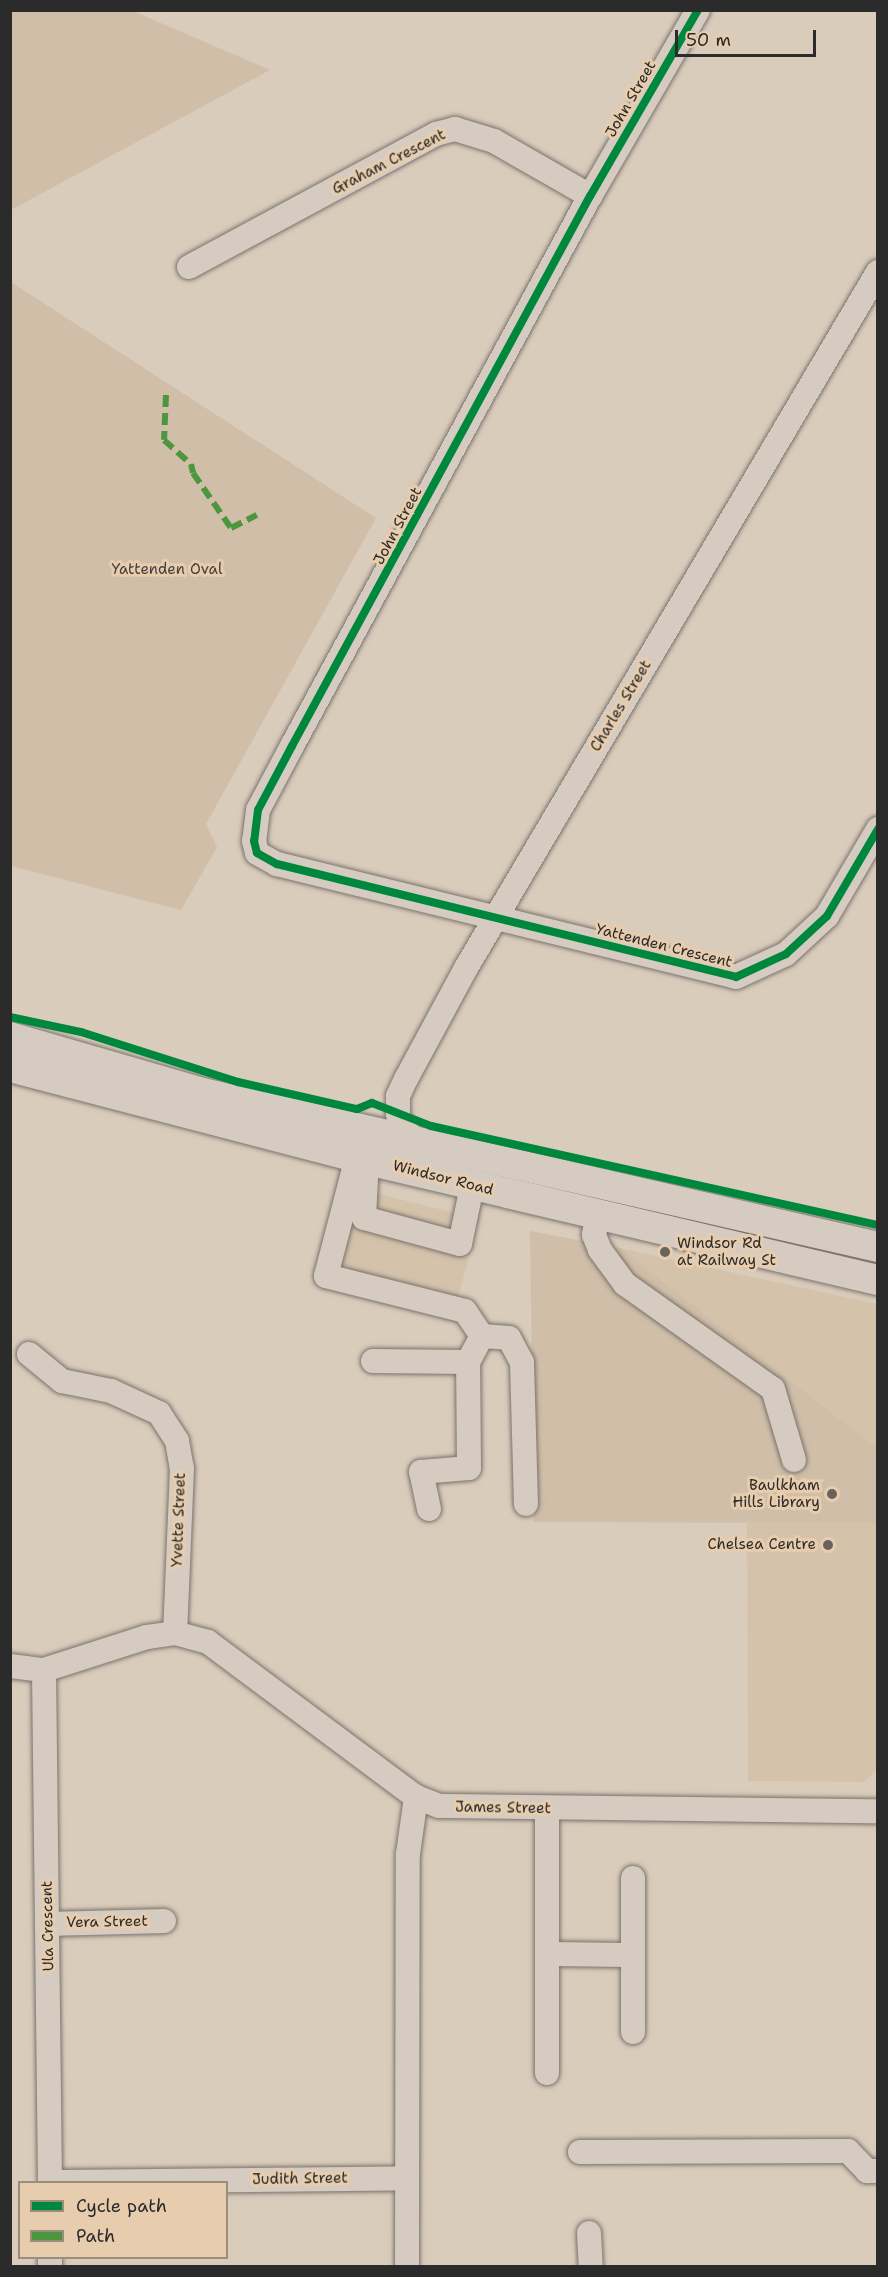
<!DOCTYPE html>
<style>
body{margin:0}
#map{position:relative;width:888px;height:2277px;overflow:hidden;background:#daccbb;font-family:"Shantell Sans",sans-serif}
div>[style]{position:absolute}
.built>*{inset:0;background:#d5c2ab}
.green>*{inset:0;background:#d0bea8}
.roads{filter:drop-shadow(0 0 2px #7a736c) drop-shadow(0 0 2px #7a736c)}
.minor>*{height:24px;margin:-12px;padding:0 12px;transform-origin:12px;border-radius:12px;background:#d5cbc0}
.major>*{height:30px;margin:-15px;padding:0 15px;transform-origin:15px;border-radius:15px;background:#d5cbc0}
.quiet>*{height:6px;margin-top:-3px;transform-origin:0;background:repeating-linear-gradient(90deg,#4d9640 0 12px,transparent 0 18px)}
.cycleway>*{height:8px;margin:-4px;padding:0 4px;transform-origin:4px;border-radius:4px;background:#00873e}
.dots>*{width:16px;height:16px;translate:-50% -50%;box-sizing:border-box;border:3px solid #e7cdae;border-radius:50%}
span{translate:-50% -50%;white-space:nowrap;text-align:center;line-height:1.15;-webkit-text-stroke:6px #e7cdae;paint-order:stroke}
.street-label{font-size:15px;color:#2b2b2b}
.park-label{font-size:15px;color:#433f3c}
.poi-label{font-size:15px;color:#2b2b2b}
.left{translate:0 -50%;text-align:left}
.right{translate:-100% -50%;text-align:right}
.frame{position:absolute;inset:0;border:12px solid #2b2b2b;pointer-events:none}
.legend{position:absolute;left:18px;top:2181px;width:210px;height:78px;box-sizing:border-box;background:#e7cdae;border:2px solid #9c8c7a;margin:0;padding:8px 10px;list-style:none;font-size:18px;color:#2b2b2b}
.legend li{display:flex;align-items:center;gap:12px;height:30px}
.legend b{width:30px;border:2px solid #9c8c7a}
.scale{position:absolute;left:675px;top:30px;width:141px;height:27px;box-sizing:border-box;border:3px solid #2b2b2b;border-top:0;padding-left:8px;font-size:18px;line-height:21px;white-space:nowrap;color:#2b2b2b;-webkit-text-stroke:4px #e7cdae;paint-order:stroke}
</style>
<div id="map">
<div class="built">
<i style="clip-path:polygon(359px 1189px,479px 1219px,458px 1298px,337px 1267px)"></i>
<i style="clip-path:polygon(620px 1248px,877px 1304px,876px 1447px)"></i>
<i style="clip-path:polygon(747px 1523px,876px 1523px,878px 1768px,864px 1782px,748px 1781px)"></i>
</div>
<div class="green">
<i style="clip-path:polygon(11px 10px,133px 11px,270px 70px,11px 210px)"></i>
<i style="clip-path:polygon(11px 282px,376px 518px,206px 824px,217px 847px,181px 910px,11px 866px)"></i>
<i style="clip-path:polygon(530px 1231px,620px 1248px,876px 1447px,876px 1523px,534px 1522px)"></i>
</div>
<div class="roads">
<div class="minor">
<i style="left:698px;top:10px;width:215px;rotate:120.1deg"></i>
<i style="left:590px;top:196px;width:626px;rotate:118.45deg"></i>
<i style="left:292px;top:746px;width:72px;rotate:118deg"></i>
<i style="left:258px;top:810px;width:31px;rotate:97deg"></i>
<i style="left:254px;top:841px;width:12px;rotate:76deg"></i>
<i style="left:257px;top:853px;width:23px;rotate:29deg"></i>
<i style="left:277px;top:864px;width:473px;rotate:13.8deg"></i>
<i style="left:736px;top:977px;width:55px;rotate:-24.7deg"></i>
<i style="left:786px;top:954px;width:56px;rotate:-42.8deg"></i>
<i style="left:827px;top:916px;width:101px;rotate:-59.6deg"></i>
<i style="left:189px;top:267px;width:281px;rotate:-28.3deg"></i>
<i style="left:436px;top:134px;width:20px;rotate:-15deg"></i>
<i style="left:455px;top:129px;width:41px;rotate:17.1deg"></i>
<i style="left:494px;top:141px;width:111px;rotate:29.8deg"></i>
<i style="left:419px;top:1142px;width:22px;rotate:-141deg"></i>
<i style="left:402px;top:1128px;width:15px;rotate:-106deg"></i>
<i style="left:398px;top:1114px;width:18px;rotate:-90deg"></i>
<i style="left:398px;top:1096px;width:19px;rotate:-65deg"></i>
<i style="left:406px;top:1079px;width:126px;rotate:-61.6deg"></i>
<i style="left:466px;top:968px;width:809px;rotate:-59.38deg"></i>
<i style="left:357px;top:1157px;width:123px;rotate:104.6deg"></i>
<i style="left:326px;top:1276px;width:143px;rotate:14.1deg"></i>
<i style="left:465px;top:1311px;width:30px;rotate:56deg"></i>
<i style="left:482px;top:1336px;width:27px;rotate:4deg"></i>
<i style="left:509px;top:1338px;width:27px;rotate:62deg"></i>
<i style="left:522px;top:1362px;width:142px;rotate:88.4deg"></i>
<i style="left:367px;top:1160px;width:58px;rotate:93deg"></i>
<i style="left:364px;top:1218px;width:99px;rotate:15.2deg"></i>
<i style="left:460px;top:1244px;width:59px;rotate:-78.3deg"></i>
<i style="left:597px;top:1216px;width:19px;rotate:99deg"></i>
<i style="left:594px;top:1235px;width:16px;rotate:68deg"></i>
<i style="left:600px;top:1250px;width:42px;rotate:53.7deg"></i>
<i style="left:625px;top:1284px;width:181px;rotate:35.4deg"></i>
<i style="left:773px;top:1389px;width:74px;rotate:73.5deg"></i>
<i style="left:29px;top:1354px;width:43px;rotate:39.3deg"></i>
<i style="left:62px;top:1381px;width:50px;rotate:11.5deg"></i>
<i style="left:111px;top:1391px;width:53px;rotate:24.6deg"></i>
<i style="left:159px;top:1413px;width:33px;rotate:57deg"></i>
<i style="left:177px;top:1441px;width:27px;rotate:80deg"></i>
<i style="left:182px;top:1468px;width:165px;rotate:92.4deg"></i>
<i style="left:373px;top:1361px;width:95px;rotate:0.6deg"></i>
<i style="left:429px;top:1509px;width:38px;rotate:-102deg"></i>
<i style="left:421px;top:1472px;width:48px;rotate:-4.8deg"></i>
<i style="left:469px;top:1468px;width:106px;rotate:-90.5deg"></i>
<i style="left:468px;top:1362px;width:30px;rotate:-62deg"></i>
<i style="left:10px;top:1666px;width:34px;rotate:7deg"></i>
<i style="left:44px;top:1670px;width:108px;rotate:-17.8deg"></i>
<i style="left:147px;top:1637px;width:28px;rotate:-8deg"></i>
<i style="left:175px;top:1633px;width:34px;rotate:15deg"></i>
<i style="left:208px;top:1642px;width:259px;rotate:36.7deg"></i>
<i style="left:416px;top:1797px;width:25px;rotate:21deg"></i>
<i style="left:439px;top:1806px;width:439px;rotate:0.7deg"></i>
<i style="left:44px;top:1670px;width:512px;rotate:89.33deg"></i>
<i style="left:547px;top:1809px;width:264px;rotate:90deg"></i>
<i style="left:49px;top:1924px;width:115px;rotate:-1.5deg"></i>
<i style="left:547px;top:1954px;width:86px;rotate:0.7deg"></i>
<i style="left:633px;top:2032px;width:154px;rotate:-90deg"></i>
<i style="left:580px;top:2152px;width:268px;rotate:-0.2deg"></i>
<i style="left:848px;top:2151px;width:28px;rotate:46deg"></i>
<i style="left:867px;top:2171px;width:11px"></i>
<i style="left:50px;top:2182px;width:356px;rotate:-0.6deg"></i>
<i style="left:589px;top:2233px;width:33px;rotate:87deg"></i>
<i style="left:50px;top:2266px;width:8px;rotate:-90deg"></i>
<i style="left:407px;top:2266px;width:412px;rotate:-89.9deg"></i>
<i style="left:408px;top:1854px;width:58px;rotate:-82deg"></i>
</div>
<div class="major">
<i style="left:10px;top:1037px;width:197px;rotate:16.2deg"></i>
<i style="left:199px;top:1092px;width:696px;rotate:12.86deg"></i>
<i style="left:10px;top:1067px;width:369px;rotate:14.6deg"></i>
<i style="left:367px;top:1160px;width:525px;rotate:13.22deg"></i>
</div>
</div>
<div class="quiet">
<i style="left:166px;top:395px;width:45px;rotate:92.5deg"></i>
<i style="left:164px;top:440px;width:36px;rotate:42deg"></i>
<i style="left:191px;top:464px;width:9px;rotate:77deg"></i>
<i style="left:193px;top:473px;width:67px;rotate:55.4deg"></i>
<i style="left:231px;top:528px;width:29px;rotate:-27deg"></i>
</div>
<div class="cycleway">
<i style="left:698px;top:10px;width:215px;rotate:120.1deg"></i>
<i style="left:590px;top:196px;width:626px;rotate:118.45deg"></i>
<i style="left:292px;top:746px;width:72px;rotate:118deg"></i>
<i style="left:258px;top:810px;width:31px;rotate:97deg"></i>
<i style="left:254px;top:841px;width:12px;rotate:76deg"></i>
<i style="left:257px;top:853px;width:23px;rotate:29deg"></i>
<i style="left:277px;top:864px;width:473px;rotate:13.8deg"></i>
<i style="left:736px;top:977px;width:55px;rotate:-24.7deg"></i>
<i style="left:786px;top:954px;width:56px;rotate:-42.8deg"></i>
<i style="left:827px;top:916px;width:101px;rotate:-59.6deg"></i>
<i style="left:10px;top:1017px;width:73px;rotate:11.9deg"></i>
<i style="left:81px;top:1032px;width:165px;rotate:17.7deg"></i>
<i style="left:238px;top:1082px;width:122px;rotate:12.8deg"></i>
<i style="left:357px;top:1109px;width:16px;rotate:-22deg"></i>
<i style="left:372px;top:1103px;width:63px;rotate:21.3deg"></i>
<i style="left:431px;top:1126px;width:458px;rotate:12.5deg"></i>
</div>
<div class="dots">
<i style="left:665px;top:1252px;background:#68635d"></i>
<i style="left:832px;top:1494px;background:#68635d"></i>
<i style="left:828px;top:1545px;background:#68635d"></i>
</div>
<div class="street-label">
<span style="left:631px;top:99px;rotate:-60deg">John Street</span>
<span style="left:389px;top:162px;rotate:-27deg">Graham Crescent</span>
<span style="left:398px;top:526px;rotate:-62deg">John Street</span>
<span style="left:621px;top:706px;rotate:-59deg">Charles Street</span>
<span style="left:664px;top:946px;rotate:14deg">Yattenden Crescent</span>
<span style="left:443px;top:1178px;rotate:14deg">Windsor Road</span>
<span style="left:179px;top:1520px;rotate:-88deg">Yvette Street</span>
<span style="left:503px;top:1808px;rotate:1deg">James Street</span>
<span style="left:107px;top:1922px;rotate:-1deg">Vera Street</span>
<span style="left:48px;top:1926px;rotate:-91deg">Ula Crescent</span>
<span style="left:300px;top:2179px;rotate:-1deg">Judith Street</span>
</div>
<div class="park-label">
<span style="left:167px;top:570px">Yattenden Oval</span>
</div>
<div class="poi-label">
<span class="left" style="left:677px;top:1252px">Windsor Rd<br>at Railway St</span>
<span class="right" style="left:820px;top:1494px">Baulkham<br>Hills Library</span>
<span class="right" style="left:816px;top:1545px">Chelsea Centre</span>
</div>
<div class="frame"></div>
<ul class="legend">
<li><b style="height:8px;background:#00873e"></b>Cycle path</li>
<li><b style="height:8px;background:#4d9640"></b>Path</li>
</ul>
<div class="scale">50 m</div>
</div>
